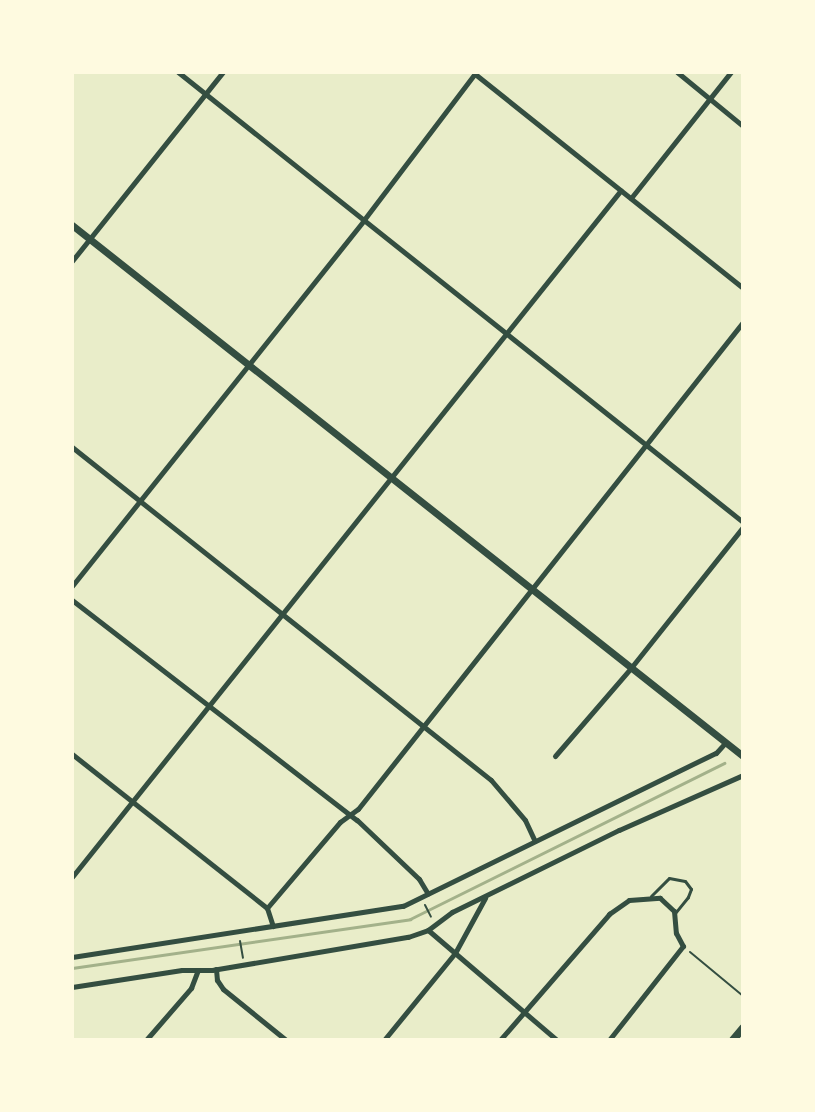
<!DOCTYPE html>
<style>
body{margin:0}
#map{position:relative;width:815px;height:1112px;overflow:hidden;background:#e9edc9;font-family:"Open Sans",sans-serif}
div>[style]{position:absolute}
.stream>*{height:3px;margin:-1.5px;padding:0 1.5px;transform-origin:1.5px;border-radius:1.5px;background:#a3b18a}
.path>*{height:2px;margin:-1px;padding:0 1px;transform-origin:1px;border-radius:1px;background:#344e41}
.service>*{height:3px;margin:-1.5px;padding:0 1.5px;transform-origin:1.5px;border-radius:1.5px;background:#344e41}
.minor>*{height:5px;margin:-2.5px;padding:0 2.5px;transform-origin:2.5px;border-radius:2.5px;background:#344e41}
.tertiary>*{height:7px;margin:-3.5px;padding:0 3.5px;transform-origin:3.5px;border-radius:3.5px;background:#344e41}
.secondary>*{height:8px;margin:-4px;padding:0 4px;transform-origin:4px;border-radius:4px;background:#344e41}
span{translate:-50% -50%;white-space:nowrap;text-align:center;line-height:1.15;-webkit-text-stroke:6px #fefae0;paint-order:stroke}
.frame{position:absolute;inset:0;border:74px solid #fefae0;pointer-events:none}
</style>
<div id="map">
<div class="stream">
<i style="left:72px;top:968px;width:342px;rotate:-8.2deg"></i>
<i style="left:410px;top:919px;width:351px;rotate:-26.4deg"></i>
</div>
<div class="path">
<i style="left:425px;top:905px;width:13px;rotate:63deg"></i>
<i style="left:240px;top:941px;width:17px;rotate:80deg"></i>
<i style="left:690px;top:952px;width:69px;rotate:39.7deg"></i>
</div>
<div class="service">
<i style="left:651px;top:896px;width:25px;rotate:-45deg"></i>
<i style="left:669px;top:878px;width:16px;rotate:11deg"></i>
<i style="left:685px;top:881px;width:10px;rotate:53deg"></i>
<i style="left:691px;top:889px;width:9px;rotate:111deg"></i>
<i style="left:688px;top:897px;width:22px;rotate:129deg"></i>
</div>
<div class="minor">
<i style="left:178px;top:72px;width:722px;rotate:38.54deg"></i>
<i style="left:677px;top:72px;width:85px;rotate:39.3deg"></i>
<i style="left:475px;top:74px;width:343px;rotate:38.6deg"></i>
<i style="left:631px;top:198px;width:161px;rotate:-51.6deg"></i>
<i style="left:72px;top:261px;width:242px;rotate:-51.4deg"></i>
<i style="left:72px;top:447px;width:535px;rotate:38.48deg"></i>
<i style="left:491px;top:780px;width:52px;rotate:49.6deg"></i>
<i style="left:525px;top:820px;width:23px;rotate:65deg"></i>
<i style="left:72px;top:586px;width:467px;rotate:-51.4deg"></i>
<i style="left:363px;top:221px;width:187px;rotate:-52.8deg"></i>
<i style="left:72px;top:600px;width:360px;rotate:37.7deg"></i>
<i style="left:357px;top:820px;width:86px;rotate:43.6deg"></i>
<i style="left:419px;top:879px;width:17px;rotate:59deg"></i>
<i style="left:72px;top:754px;width:248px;rotate:38.3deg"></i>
<i style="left:267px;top:908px;width:19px;rotate:72deg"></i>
<i style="left:555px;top:756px;width:115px;rotate:-49.2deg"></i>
<i style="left:630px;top:669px;width:181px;rotate:-51.5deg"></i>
<i style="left:72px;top:877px;width:879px;rotate:-51.37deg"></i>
<i style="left:267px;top:908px;width:113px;rotate:-49.7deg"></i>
<i style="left:340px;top:822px;width:22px;rotate:-36deg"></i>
<i style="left:358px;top:809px;width:621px;rotate:-51.67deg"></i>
<i style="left:428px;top:930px;width:170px;rotate:40.5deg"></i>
<i style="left:72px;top:957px;width:335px;rotate:-8.8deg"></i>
<i style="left:403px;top:906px;width:348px;rotate:-26.1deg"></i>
<i style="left:716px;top:753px;width:13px;rotate:-48deg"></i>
<i style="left:216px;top:969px;width:11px;rotate:85deg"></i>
<i style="left:217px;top:980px;width:11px;rotate:56deg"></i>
<i style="left:223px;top:989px;width:81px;rotate:39deg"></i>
<i style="left:72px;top:987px;width:111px;rotate:-8.8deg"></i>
<i style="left:182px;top:970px;width:30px"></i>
<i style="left:212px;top:970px;width:199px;rotate:-9.6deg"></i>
<i style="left:408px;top:937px;width:21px;rotate:-19deg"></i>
<i style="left:428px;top:930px;width:30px;rotate:-37deg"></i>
<i style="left:452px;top:912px;width:186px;rotate:-26.2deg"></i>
<i style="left:619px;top:830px;width:136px;rotate:-23.9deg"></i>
<i style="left:146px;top:1040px;width:69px;rotate:-49.1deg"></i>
<i style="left:191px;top:988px;width:19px;rotate:-69deg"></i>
<i style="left:384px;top:1040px;width:112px;rotate:-50.8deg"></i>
<i style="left:455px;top:953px;width:63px;rotate:-61.4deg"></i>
<i style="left:500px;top:1040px;width:167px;rotate:-49.1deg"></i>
<i style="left:609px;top:914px;width:24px;rotate:-35deg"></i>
<i style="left:629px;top:900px;width:31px;rotate:-4deg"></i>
<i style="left:660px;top:898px;width:19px;rotate:43deg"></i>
<i style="left:674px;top:911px;width:22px;rotate:85deg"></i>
<i style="left:676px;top:933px;width:15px;rotate:62deg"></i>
<i style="left:683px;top:946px;width:120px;rotate:128.2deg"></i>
</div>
<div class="tertiary">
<i style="left:72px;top:225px;width:856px;rotate:38.36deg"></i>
</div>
<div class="secondary">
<i style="left:733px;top:1040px;width:16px;rotate:-50deg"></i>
</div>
<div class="frame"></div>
</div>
